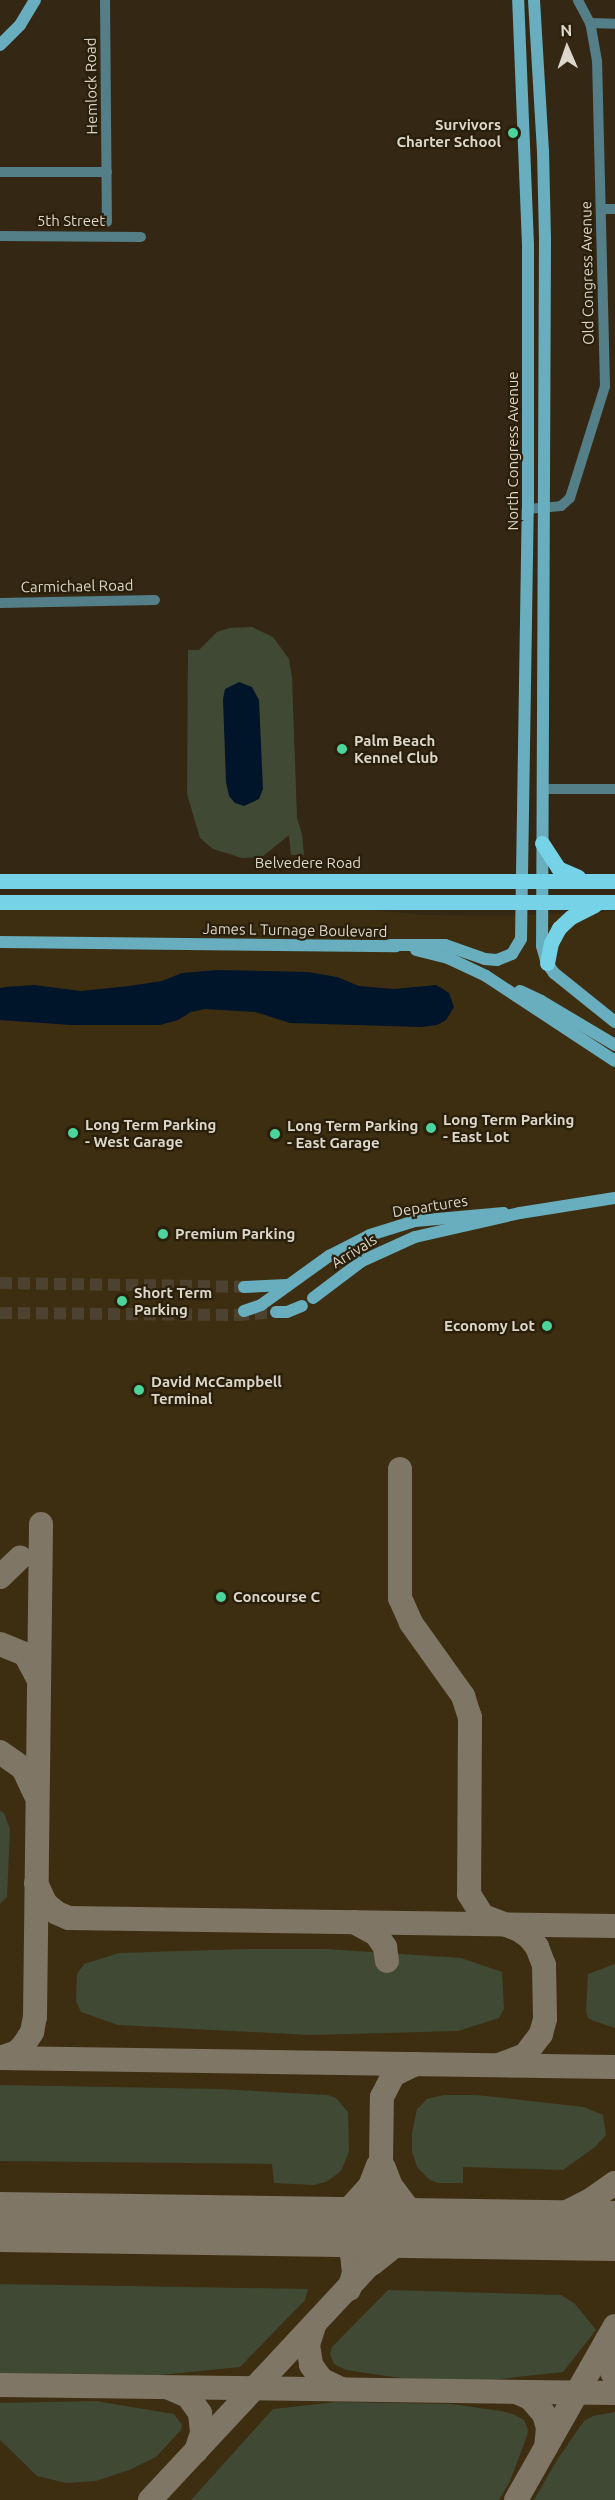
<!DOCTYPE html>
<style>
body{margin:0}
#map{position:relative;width:615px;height:2500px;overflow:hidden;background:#342814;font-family:Ubuntu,sans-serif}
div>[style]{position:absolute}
.built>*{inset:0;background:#3d2e12}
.green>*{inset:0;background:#404933}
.water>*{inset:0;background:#001529}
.taxiway>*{height:24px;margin:-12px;padding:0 12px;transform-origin:12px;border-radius:12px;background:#807665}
.runway>*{height:60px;margin:-30px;padding:0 30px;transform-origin:30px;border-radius:30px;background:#807665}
.secondary-tunnel>*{height:12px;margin-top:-6px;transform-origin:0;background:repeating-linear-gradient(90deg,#4d422f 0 12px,transparent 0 18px)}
.street>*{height:10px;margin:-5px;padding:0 5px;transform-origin:5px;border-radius:5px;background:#547e88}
.secondary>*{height:12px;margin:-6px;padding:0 6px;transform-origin:6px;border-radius:6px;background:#68aebe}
.primary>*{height:15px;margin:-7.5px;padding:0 7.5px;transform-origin:7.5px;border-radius:7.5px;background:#76d3e7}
.dots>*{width:16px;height:16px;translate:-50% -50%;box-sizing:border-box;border:3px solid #2a1f0a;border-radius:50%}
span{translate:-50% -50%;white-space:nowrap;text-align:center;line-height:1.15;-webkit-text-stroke:4.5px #2a1f0a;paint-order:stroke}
.street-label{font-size:15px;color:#ddd6ca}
.poi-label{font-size:15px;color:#ddd6ca;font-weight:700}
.right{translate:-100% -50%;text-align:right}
.left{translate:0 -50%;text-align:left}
.north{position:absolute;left:537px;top:18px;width:60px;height:60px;-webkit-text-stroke:4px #2a1f0a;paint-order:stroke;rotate:358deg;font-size:16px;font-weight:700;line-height:24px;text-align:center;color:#ddd6ca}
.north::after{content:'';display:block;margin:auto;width:21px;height:27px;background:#ddd6ca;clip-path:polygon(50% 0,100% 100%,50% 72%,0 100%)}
</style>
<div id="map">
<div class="built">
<i style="clip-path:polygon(0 910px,374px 910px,423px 915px,500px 916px,615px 911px,615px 2500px,0 2500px)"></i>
</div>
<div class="green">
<i style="clip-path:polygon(252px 627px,273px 637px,289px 659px,292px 678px,297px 818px,302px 834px,304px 855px,291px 855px,289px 835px,262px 857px,242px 858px,213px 849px,200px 838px,187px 794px,188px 650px,199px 650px,217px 632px,230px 628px)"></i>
<i style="clip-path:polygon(0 1811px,4px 1813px,10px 1829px,7px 1897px,0 1904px)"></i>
<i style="clip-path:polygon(248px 1949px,326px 1949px,461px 1958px,502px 1972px,504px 2009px,499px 2018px,458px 2031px,310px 2035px,118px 2025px,81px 2012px,76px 2001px,77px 1974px,84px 1964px,119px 1953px)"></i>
<i style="clip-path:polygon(615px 1964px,615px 2028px,594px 2021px,588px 2018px,586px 2011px,588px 1974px)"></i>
<i style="clip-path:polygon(0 2085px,220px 2089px,328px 2095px,336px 2098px,348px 2112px,349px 2152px,341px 2171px,326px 2182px,313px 2185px,274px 2183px,272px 2164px,0 2161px)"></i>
<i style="clip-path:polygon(444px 2095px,477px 2095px,584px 2107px,603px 2115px,606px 2135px,595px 2147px,563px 2170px,463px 2167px,463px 2183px,438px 2183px,430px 2180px,417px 2167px,412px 2151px,412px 2133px,417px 2109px,427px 2099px)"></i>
<i style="clip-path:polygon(0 2284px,308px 2289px,305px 2300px,240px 2367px,150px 2376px,0 2374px)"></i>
<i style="clip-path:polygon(388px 2290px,561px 2295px,575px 2304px,596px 2330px,563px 2372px,491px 2380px,407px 2379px,346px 2370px,334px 2364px,330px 2354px,332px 2347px)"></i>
<i style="clip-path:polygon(96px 2401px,174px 2414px,182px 2425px,181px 2430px,156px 2457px,129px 2470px,96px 2481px,66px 2483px,37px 2476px,0 2440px,0 2403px)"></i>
<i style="clip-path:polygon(337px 2402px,451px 2404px,501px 2411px,513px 2414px,524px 2420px,528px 2430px,527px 2436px,510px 2481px,499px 2500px,191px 2500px,273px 2409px)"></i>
<i style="clip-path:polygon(615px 2412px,615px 2500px,534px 2500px,557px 2460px,584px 2421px,593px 2416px)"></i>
</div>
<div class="water">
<i style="clip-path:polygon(239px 682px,252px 687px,259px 700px,263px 789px,259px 799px,244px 806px,235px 803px,229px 796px,226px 782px,223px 699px,225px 689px)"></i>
<i style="clip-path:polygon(217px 970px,308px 972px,337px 977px,359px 986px,394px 989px,436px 985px,449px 993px,454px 1007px,446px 1020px,437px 1025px,421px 1027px,290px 1023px,255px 1012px,205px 1009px,191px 1012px,178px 1020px,160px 1025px,71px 1025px,0 1020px,0 988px,6px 987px,34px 985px,81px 991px,129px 986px,162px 981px,182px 973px)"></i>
</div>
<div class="taxiway">
<i style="left:400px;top:1469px;width:129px;rotate:90deg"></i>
<i style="left:400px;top:1598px;width:27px;rotate:66deg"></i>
<i style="left:411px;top:1623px;width:90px;rotate:54.5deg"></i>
<i style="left:463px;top:1696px;width:22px;rotate:72deg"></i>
<i style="left:470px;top:1717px;width:177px;rotate:90.3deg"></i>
<i style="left:469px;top:1894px;width:26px;rotate:58deg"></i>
<i style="left:483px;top:1916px;width:39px;rotate:21deg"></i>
<i style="left:519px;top:1930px;width:12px;rotate:35deg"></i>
<i style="left:529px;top:1937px;width:13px;rotate:51deg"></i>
<i style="left:537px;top:1947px;width:19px;rotate:69deg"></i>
<i style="left:544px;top:1965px;width:54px;rotate:88.9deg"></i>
<i style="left:545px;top:2019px;width:16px;rotate:105deg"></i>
<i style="left:541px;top:2034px;width:26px;rotate:127deg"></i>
<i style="left:525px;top:2055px;width:28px;rotate:159deg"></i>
<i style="left:0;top:1577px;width:28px;rotate:-44deg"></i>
<i style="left:0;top:1644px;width:27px;rotate:22deg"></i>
<i style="left:25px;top:1654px;width:27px;rotate:62deg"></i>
<i style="left:0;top:1752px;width:28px;rotate:35deg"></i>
<i style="left:23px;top:1768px;width:29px;rotate:65deg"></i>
<i style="left:36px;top:1883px;width:23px;rotate:65deg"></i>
<i style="left:46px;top:1904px;width:14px;rotate:39deg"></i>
<i style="left:57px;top:1913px;width:13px;rotate:23deg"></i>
<i style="left:69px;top:1918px;width:546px;rotate:0.84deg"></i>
<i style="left:354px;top:1922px;width:25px;rotate:29deg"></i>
<i style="left:376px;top:1934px;width:16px;rotate:55deg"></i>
<i style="left:385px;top:1947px;width:14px;rotate:82deg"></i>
<i style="left:0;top:2058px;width:615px;rotate:0.84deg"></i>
<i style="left:0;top:2058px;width:18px;rotate:-19deg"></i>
<i style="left:17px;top:2052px;width:8px;rotate:-45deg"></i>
<i style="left:23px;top:2046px;width:17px;rotate:-57deg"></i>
<i style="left:32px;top:2032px;width:15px;rotate:-79deg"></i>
<i style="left:35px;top:2017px;width:493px;rotate:-89.3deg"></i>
<i style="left:384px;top:2168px;width:19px;rotate:69deg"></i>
<i style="left:391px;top:2186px;width:26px;rotate:53deg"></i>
<i style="left:407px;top:2207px;width:27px;rotate:31deg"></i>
<i style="left:430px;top:2221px;width:23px;rotate:20deg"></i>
<i style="left:311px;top:2227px;width:29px;rotate:-22deg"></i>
<i style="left:338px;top:2216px;width:16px;rotate:-35deg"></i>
<i style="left:351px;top:2207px;width:28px;rotate:-48deg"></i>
<i style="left:370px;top:2186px;width:22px;rotate:-69deg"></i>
<i style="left:324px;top:2227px;width:24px;rotate:33deg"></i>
<i style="left:344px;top:2240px;width:16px;rotate:60deg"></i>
<i style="left:352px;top:2254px;width:19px;rotate:84deg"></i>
<i style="left:354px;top:2273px;width:17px;rotate:107deg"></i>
<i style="left:497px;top:2229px;width:61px;rotate:-11.3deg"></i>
<i style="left:557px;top:2217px;width:36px;rotate:-27deg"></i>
<i style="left:589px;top:2201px;width:32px;rotate:-35deg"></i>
<i style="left:372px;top:2264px;width:40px;rotate:-39deg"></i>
<i style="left:403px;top:2239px;width:34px;rotate:-17deg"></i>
<i style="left:314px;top:2326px;width:20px;rotate:108deg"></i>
<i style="left:308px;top:2345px;width:20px;rotate:81deg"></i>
<i style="left:311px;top:2365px;width:19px;rotate:54deg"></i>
<i style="left:322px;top:2380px;width:21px;rotate:25deg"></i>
<i style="left:607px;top:2340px;width:22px;rotate:90deg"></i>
<i style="left:607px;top:2362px;width:18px;rotate:63deg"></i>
<i style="left:0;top:2385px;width:615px;rotate:0.75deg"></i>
<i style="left:169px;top:2388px;width:21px;rotate:23deg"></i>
<i style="left:188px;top:2396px;width:21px;rotate:55deg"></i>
<i style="left:200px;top:2413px;width:20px;rotate:84deg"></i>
<i style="left:202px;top:2433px;width:19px;rotate:108deg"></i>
<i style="left:516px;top:2392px;width:15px;rotate:23deg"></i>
<i style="left:530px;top:2398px;width:21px;rotate:49deg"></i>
<i style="left:544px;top:2414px;width:15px;rotate:74deg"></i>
<i style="left:548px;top:2428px;width:19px;rotate:96deg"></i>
<i style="left:150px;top:2500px;width:324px;rotate:-47deg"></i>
<i style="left:371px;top:2263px;width:30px;rotate:-73deg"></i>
<i style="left:380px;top:2234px;width:137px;rotate:-89.2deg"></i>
<i style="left:382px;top:2097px;width:25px;rotate:-63deg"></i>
<i style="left:393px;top:2075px;width:25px;rotate:-26deg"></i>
<i style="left:516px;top:2500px;width:200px;rotate:-60.4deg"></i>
</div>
<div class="runway">
<i style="left:0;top:2222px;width:615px;rotate:0.84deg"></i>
</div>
<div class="secondary-tunnel">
<i style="left:0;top:1283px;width:244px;rotate:0.9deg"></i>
<i style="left:0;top:1313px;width:237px;rotate:0.5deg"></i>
<i style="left:237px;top:1315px;width:39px;rotate:-4deg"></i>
</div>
<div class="street">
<i style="left:105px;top:0;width:222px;rotate:89.5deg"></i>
<i style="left:590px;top:23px;width:25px;rotate:2deg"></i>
<i style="left:0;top:172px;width:107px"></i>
<i style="left:601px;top:209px;width:14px"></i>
<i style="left:0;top:236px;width:141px;rotate:0.4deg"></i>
<i style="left:528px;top:509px;width:33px;rotate:-5deg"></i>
<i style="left:561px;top:506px;width:12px;rotate:-42deg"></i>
<i style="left:570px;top:498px;width:117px;rotate:-72.6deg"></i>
<i style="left:605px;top:386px;width:325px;rotate:-91.4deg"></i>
<i style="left:597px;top:61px;width:39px;rotate:-100deg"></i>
<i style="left:590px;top:23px;width:26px;rotate:-118deg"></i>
<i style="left:0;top:603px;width:155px;rotate:-1.1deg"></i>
<i style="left:543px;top:789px;width:72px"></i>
</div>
<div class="secondary">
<i style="left:534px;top:0;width:151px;rotate:86.6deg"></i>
<i style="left:543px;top:151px;width:89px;rotate:88.7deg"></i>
<i style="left:545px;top:240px;width:706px;rotate:90.24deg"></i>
<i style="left:542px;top:946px;width:18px;rotate:74deg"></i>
<i style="left:547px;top:963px;width:12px;rotate:55deg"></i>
<i style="left:554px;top:973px;width:78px;rotate:38.8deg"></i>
<i style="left:0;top:45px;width:28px;rotate:-45deg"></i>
<i style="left:20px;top:25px;width:29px;rotate:-59deg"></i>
<i style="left:0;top:942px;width:396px;rotate:0.6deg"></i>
<i style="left:390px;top:945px;width:55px"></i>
<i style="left:445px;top:945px;width:42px;rotate:19.3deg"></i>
<i style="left:485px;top:959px;width:12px;rotate:5deg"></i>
<i style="left:497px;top:960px;width:16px;rotate:-22deg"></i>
<i style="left:512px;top:954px;width:17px;rotate:-59deg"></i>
<i style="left:521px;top:939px;width:430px;rotate:-89.1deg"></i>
<i style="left:528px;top:509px;width:264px;rotate:-90deg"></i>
<i style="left:528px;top:245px;width:245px;rotate:-92.3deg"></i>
<i style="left:416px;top:950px;width:33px;rotate:14deg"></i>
<i style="left:448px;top:958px;width:42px;rotate:25.3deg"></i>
<i style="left:486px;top:976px;width:154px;rotate:33.4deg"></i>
<i style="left:520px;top:991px;width:23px;rotate:25deg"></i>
<i style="left:541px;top:1001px;width:86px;rotate:30.7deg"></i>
<i style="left:244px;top:1287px;width:43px;rotate:-2.7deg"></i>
<i style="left:313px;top:1298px;width:61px;rotate:-37.1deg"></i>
<i style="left:362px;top:1261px;width:58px;rotate:-24.4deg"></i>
<i style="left:415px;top:1237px;width:108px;rotate:-12.9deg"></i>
<i style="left:520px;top:1213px;width:96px;rotate:-9deg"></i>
<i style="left:244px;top:1311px;width:18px;rotate:-19deg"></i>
<i style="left:261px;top:1305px;width:84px;rotate:-35.8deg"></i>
<i style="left:329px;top:1256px;width:46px;rotate:-27.1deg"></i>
<i style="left:370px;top:1235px;width:47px;rotate:-17.3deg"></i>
<i style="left:415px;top:1221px;width:89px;rotate:-5.1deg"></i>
<i style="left:276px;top:1312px;width:11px"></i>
<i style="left:287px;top:1312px;width:16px;rotate:-22deg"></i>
</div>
<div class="primary">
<i style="left:542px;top:843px;width:30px;rotate:57deg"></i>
<i style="left:558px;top:868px;width:22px;rotate:24deg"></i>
<i style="left:0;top:881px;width:615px"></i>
<i style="left:0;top:902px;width:615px"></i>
<i style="left:547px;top:963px;width:20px;rotate:-79deg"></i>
<i style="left:551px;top:943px;width:17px;rotate:-62deg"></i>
<i style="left:559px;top:928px;width:16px;rotate:-43deg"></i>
<i style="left:571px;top:917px;width:27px;rotate:-27deg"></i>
</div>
<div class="dots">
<i style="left:513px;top:133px;background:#4bd49b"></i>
<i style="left:342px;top:749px;background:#4bd49b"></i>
<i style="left:431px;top:1128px;background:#4bd49b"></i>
<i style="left:73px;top:1133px;background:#4bd49b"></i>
<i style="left:275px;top:1134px;background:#4bd49b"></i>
<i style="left:163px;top:1234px;background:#4bd49b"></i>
<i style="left:122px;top:1301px;background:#4bd49b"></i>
<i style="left:547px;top:1326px;background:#4bd49b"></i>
<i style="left:139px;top:1390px;background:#4bd49b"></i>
<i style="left:221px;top:1597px;background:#4bd49b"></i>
</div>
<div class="street-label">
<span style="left:91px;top:86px;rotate:-91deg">Hemlock Road</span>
<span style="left:71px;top:221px">5th Street</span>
<span style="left:587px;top:273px;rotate:-91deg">Old Congress Avenue</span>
<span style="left:513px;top:451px;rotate:-90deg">North Congress Avenue</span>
<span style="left:77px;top:586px;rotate:-1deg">Carmichael Road</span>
<span style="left:308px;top:863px">Belvedere Road</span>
<span style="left:295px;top:930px;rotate:1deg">James L Turnage Boulevard</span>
<span style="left:430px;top:1206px;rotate:-9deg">Departures</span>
<span style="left:354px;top:1251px;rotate:-32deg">Arrivals</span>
</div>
<div class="poi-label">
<span class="right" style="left:501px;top:133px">Survivors<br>Charter School</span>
<span class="left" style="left:354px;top:749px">Palm Beach<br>Kennel Club</span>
<span class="left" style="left:443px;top:1128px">Long Term Parking<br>- East Lot</span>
<span class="left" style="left:85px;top:1133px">Long Term Parking<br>- West Garage</span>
<span class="left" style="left:287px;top:1134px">Long Term Parking<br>- East Garage</span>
<span class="left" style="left:175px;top:1234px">Premium Parking</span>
<span class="left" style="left:134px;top:1301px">Short Term<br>Parking</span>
<span class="right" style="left:535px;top:1326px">Economy Lot</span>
<span class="left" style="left:151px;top:1390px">David McCampbell<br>Terminal</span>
<span class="left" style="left:233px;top:1597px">Concourse C</span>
</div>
<div class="north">N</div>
</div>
